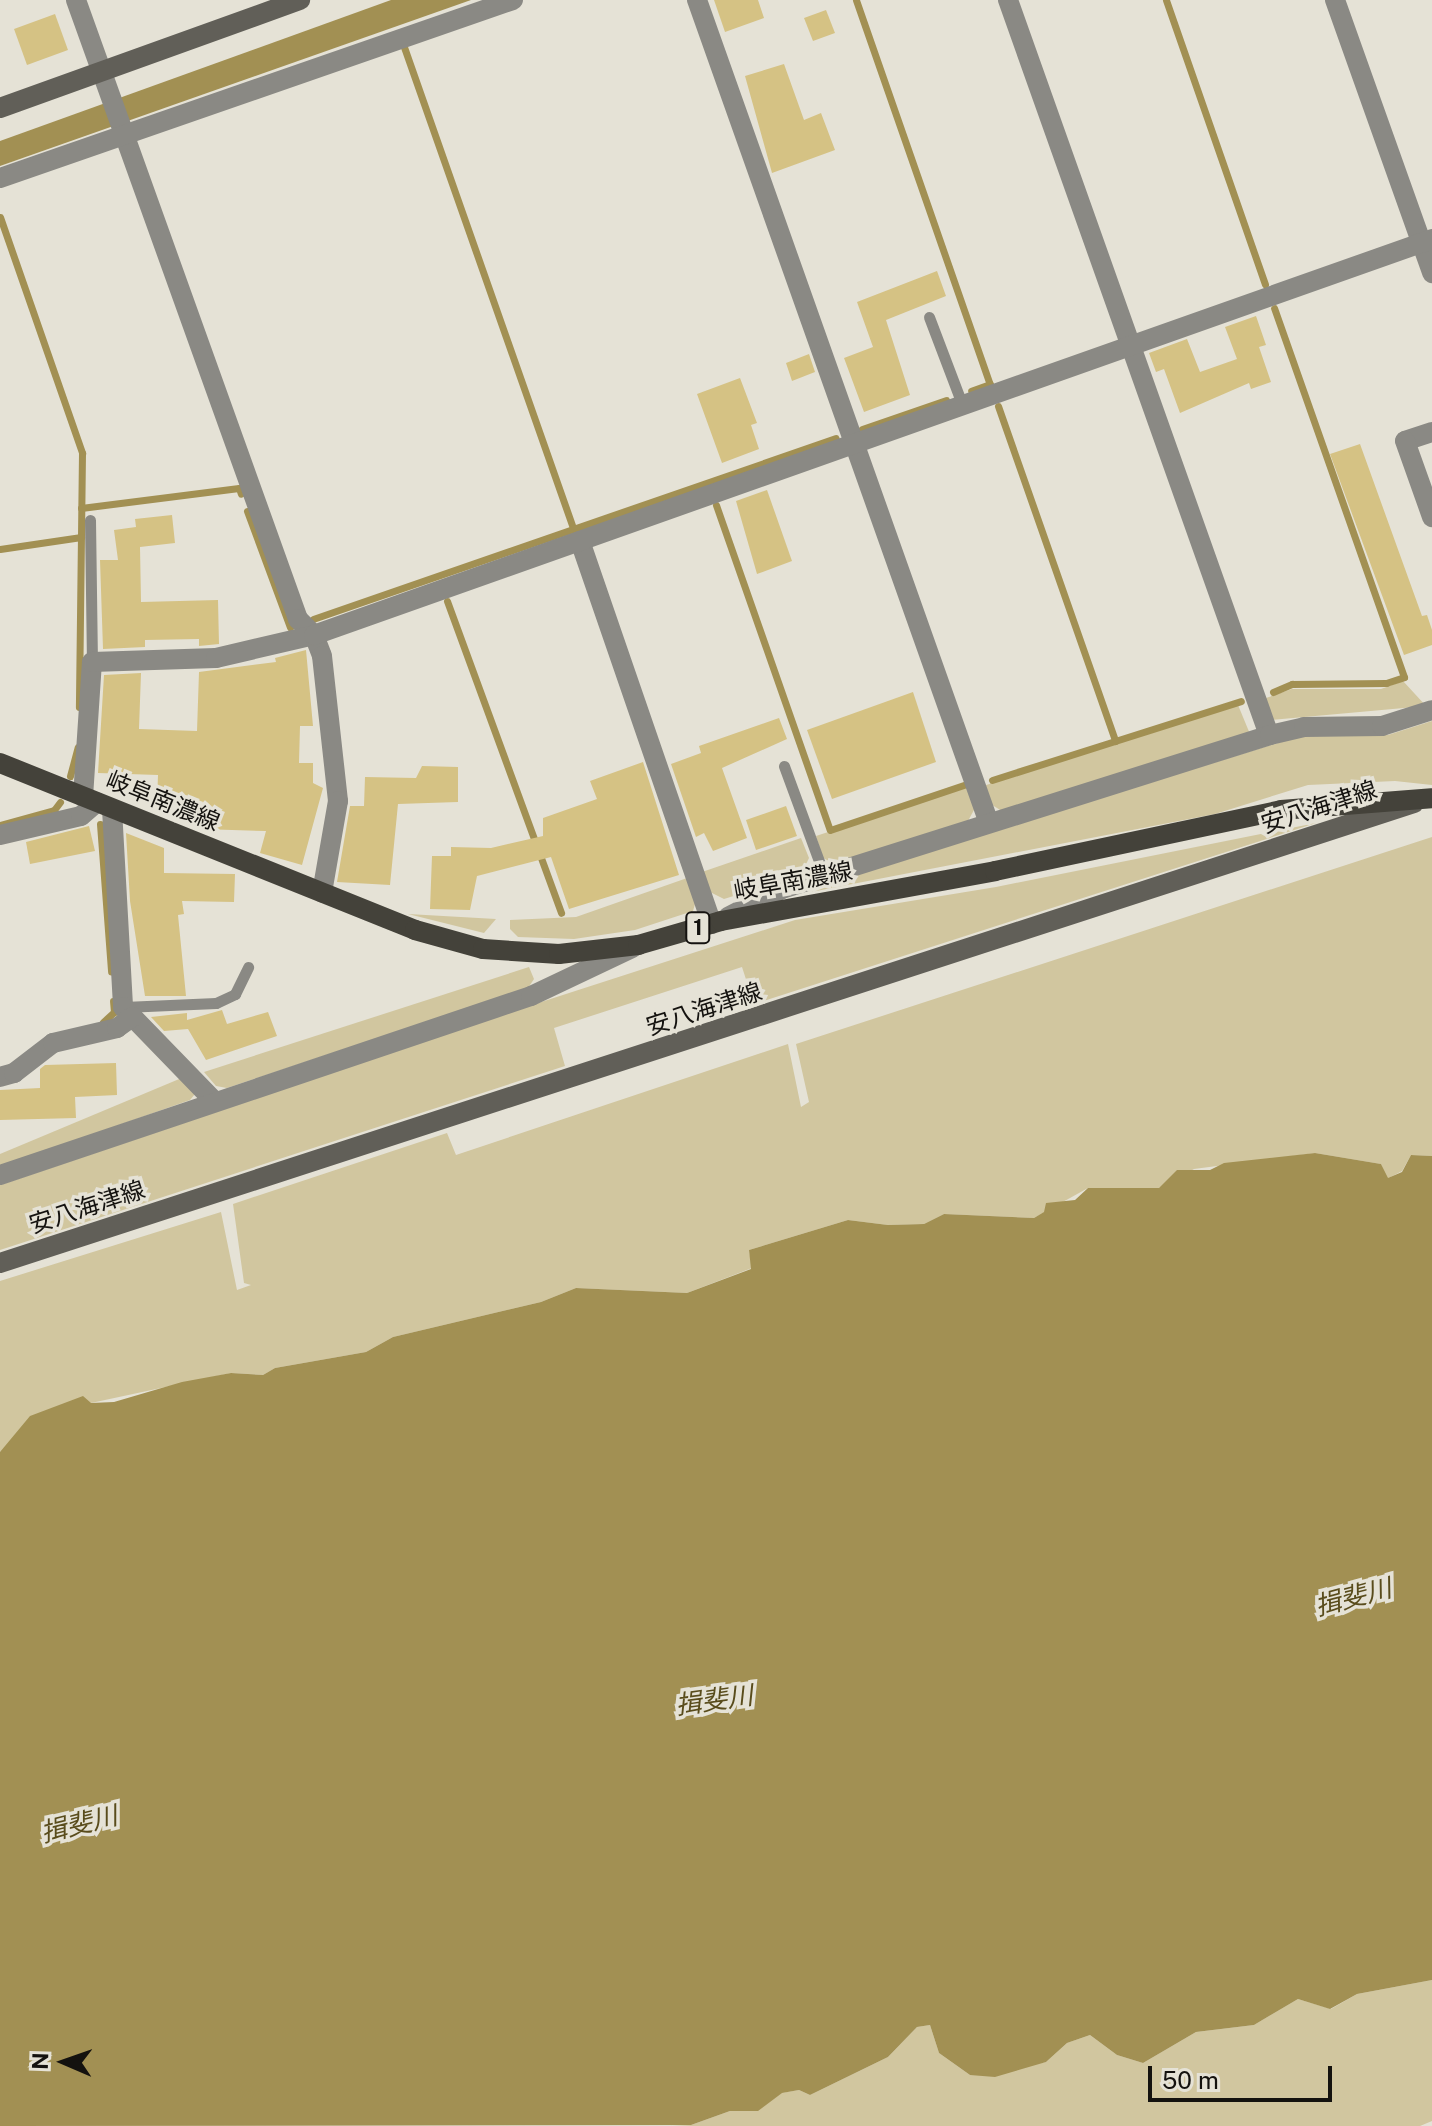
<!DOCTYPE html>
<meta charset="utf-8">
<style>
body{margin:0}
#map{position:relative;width:1432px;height:2126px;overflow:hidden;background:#e5e2d6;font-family:"Public Sans","Noto Sans JP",sans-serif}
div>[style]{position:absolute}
.green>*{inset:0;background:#d1c69f}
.water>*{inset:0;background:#a29053}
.stream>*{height:7px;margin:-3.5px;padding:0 3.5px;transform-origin:3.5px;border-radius:3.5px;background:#a29053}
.building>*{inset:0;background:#d5c284}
.lane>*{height:11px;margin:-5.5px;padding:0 5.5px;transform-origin:5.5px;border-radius:5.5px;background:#8a8984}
.street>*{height:20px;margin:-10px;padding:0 10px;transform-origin:10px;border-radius:10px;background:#8a8984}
.secondary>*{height:20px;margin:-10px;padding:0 10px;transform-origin:10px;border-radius:10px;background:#615f58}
.primary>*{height:20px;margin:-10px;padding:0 10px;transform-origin:10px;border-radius:10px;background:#44423a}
span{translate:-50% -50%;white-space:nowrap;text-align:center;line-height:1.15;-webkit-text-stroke:7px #e5e2d6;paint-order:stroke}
.shield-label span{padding:2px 6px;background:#e5e2d6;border:2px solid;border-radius:6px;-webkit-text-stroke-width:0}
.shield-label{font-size:22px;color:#14120f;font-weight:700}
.street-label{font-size:24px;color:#14120f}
.water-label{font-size:26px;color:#594c1c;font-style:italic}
.north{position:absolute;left:24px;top:2022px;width:80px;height:80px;-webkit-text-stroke:6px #e5e2d6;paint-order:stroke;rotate:272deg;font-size:22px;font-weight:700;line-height:32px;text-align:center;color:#14120f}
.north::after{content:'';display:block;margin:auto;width:28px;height:36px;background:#14120f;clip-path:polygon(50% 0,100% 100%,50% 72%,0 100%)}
.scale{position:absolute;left:1148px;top:2066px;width:184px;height:36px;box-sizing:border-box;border:4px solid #14120f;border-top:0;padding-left:10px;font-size:24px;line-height:28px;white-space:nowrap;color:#14120f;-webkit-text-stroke:6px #e5e2d6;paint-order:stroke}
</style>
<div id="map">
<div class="green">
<i style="clip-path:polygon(1403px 681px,1426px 706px,1271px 720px,1263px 699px,1292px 689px,1381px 689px)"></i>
<i style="clip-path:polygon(1238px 705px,1250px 734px,1005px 813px,989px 803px,983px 786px)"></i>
<i style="clip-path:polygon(1432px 721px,1432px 785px,1395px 781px,1308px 785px,1215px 814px,811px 892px,810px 886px,1304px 735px,1388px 735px)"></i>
<i style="clip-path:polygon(968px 786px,975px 808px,968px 821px,837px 865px,823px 858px,816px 836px)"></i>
<i style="clip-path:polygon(1316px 823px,754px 1004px,742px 967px,554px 1028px,565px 1066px,0 1250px,0 1185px,535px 1004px,795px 920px,996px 887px)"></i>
<i style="clip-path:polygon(1432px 837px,1432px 1156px,1411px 1155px,1402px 1171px,1387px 1179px,1381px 1164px,1315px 1153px,1194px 1169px,1159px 1188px,1088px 1188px,1034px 1218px,944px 1214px,924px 1224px,888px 1225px,848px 1220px,749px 1250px,752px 1268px,687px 1293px,576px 1288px,541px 1302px,393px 1337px,366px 1352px,275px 1368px,263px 1375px,231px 1373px,91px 1403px,0 1452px,0 1281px,221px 1212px,237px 1290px,251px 1285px,244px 1283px,233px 1204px,447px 1133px,456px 1155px,788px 1044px,801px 1107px,809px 1102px,796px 1044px)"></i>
<i style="clip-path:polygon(801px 838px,809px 858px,801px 875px,724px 899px,710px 892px,702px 872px)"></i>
<i style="clip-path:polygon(690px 877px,697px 897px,693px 911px,635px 930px,574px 939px,518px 937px,510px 929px,510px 920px,576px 917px)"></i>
<i style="clip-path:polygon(408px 914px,496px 919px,484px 933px)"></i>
<i style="clip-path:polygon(529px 967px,534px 979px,528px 988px,227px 1088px,216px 1086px,204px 1072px)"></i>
<i style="clip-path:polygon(184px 1077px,195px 1094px,190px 1100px,0 1167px,0 1154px)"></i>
<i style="clip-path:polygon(1432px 1980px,1432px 2121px,1420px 2126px,670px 2126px,691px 2125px,730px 2111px,758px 2110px,781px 2093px,799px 2090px,810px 2095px,888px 2057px,917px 2027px,930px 2025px,939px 2053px,970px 2075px,1046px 2062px,1067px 2043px,1090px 2035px,1117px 2055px,1143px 2063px,1196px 2032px,1254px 2025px,1298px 1999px,1331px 2009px,1357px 1994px)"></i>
</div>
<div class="water">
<i style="clip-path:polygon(391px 0,471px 0,0 166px,0 141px)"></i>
<i style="clip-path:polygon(1315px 1153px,1381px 1164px,1388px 1178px,1402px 1172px,1411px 1155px,1432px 1156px,1432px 1980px,1357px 1994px,1330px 2009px,1298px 1999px,1254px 2025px,1196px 2032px,1143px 2063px,1117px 2055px,1090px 2035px,1067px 2043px,1046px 2062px,995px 2077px,970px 2075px,939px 2053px,930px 2025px,917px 2027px,888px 2057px,810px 2095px,799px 2090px,782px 2093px,758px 2111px,730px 2111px,691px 2125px,0 2126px,0 1452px,30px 1416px,83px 1396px,91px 1403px,114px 1402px,182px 1382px,231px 1373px,263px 1375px,275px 1368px,366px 1352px,393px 1337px,541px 1302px,576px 1288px,687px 1293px,751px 1269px,749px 1250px,848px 1220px,888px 1225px,924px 1224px,944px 1214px,1034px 1218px,1044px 1212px,1046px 1203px,1075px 1200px,1088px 1188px,1159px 1188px,1177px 1170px,1210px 1170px,1224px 1163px)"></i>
</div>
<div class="stream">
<i style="left:856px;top:0;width:407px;rotate:70.8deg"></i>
<i style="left:990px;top:384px;width:20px;rotate:160deg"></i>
<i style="left:1166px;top:0;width:301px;rotate:70.8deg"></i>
<i style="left:404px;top:47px;width:510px;rotate:70.64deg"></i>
<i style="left:0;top:217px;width:250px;rotate:70.8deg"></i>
<i style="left:82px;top:453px;width:254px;rotate:90.7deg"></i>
<i style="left:998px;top:406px;width:355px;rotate:70.7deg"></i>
<i style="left:1115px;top:741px;width:132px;rotate:-17.6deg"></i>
<i style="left:862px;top:429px;width:89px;rotate:-19deg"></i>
<i style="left:716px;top:505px;width:344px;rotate:70.7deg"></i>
<i style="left:830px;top:830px;width:145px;rotate:-18.6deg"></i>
<i style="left:81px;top:508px;width:159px;rotate:-7.2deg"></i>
<i style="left:239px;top:488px;width:6px;rotate:72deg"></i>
<i style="left:247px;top:511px;width:124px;rotate:69.7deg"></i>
<i style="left:0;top:549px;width:82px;rotate:-8.4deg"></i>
<i style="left:447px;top:601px;width:332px;rotate:69.9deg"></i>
<i style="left:313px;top:619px;width:553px;rotate:-19.09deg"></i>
<i style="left:1273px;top:692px;width:21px;rotate:-23deg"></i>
<i style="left:1292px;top:684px;width:94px;rotate:-0.6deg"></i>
<i style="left:1386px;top:683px;width:19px;rotate:-18deg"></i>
<i style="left:1404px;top:677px;width:391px;rotate:-109.4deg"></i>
<i style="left:70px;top:776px;width:30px;rotate:-75deg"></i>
<i style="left:992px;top:780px;width:129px;rotate:-17.6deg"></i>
<i style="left:100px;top:824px;width:148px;rotate:85.7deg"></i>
<i style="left:0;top:825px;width:56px;rotate:-15.5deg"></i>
<i style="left:54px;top:810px;width:10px;rotate:-53deg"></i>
<i style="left:103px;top:1022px;width:15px;rotate:-42deg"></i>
<i style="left:114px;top:1012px;width:11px;rotate:-95deg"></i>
</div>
<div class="building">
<i style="clip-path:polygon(714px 0,758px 0,764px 18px,725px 32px)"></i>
<i style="clip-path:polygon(826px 10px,835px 33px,813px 41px,804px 18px)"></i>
<i style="clip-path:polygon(55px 14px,68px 50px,27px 65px,14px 29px)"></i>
<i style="clip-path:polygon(784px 64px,804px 120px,821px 113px,835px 150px,772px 173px,745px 76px)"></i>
<i style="clip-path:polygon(937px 271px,946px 296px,886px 320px,910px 395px,864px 412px,844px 358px,873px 347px,857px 302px)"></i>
<i style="clip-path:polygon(1256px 316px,1266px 345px,1259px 347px,1271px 382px,1251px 389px,1249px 383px,1180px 413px,1164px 369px,1156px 372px,1149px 353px,1187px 339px,1200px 372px,1237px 359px,1225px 327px)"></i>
<i style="clip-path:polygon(809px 354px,815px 372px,792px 381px,786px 363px)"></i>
<i style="clip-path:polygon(740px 378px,757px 423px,751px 425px,759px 449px,722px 463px,697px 394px)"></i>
<i style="clip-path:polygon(1360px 444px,1422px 616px,1427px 615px,1432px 630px,1432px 645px,1404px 655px,1330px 454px)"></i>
<i style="clip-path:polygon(767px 490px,792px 561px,757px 574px,736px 501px)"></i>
<i style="clip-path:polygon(172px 515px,175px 543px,140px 547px,141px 602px,218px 600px,219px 644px,199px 646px,199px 639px,145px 640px,145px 647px,103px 649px,100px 560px,118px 560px,114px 530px,136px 527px,135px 519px)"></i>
<i style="clip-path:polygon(306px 650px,313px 726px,300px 726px,299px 763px,313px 763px,313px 783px,323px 788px,302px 865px,260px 853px,266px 831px,200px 829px,201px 804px,157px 802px,158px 775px,98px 773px,104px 675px,141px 673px,139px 729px,197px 731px,199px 672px,276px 662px,275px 658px)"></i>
<i style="clip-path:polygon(913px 692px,936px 762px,832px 799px,807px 730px)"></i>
<i style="clip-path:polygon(779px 718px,787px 739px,722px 768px,747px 838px,713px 851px,704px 833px,696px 837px,671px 764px,701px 753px,699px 746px)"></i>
<i style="clip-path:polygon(643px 762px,679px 875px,569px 909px,551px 857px,477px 876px,470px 910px,430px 909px,432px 856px,451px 856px,451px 847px,491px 848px,543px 836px,543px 818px,597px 799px,590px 781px)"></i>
<i style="clip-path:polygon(422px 766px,458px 767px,458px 802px,398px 804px,390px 885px,337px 882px,350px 806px,364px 806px,365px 777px,416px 778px)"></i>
<i style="clip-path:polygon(786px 806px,797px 836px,756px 850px,746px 820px)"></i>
<i style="clip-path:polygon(89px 826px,95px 851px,30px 864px,26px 842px)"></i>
<i style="clip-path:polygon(126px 833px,164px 848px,164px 873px,235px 874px,234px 902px,182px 901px,184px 914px,178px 915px,186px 996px,145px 996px,130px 901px)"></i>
<i style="clip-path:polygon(222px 1010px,227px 1024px,268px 1012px,277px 1036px,206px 1060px,188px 1029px,164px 1031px,151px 1017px,187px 1013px,187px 1020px)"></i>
<i style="clip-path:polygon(116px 1063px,117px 1095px,75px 1097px,76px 1118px,0 1120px,0 1090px,40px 1088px,40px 1069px,45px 1065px)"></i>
</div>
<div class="lane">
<i style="left:929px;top:317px;width:93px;rotate:69.2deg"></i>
<i style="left:90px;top:520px;width:142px;rotate:89.2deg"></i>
<i style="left:784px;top:766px;width:116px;rotate:69.8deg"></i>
<i style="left:124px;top:1007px;width:92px;rotate:-2.5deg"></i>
<i style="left:216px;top:1003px;width:21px;rotate:-25deg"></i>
<i style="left:235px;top:994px;width:30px;rotate:-64deg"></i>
</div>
<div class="street">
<i style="left:76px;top:0;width:658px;rotate:70.27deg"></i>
<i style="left:298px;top:619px;width:23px;rotate:45deg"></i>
<i style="left:314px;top:635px;width:22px;rotate:69deg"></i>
<i style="left:322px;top:656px;width:146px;rotate:83.7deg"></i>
<i style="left:338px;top:801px;width:93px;rotate:99.9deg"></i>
<i style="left:697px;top:0;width:873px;rotate:70.47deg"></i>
<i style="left:1008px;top:0;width:780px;rotate:70.45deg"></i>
<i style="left:1335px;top:0;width:290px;rotate:70.4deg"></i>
<i style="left:0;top:178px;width:543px;rotate:-19.14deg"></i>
<i style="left:1432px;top:432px;width:28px;rotate:162deg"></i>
<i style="left:1405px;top:441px;width:81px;rotate:70.4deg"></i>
<i style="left:580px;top:541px;width:405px;rotate:71deg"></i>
<i style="left:83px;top:797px;width:135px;rotate:-86.2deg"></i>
<i style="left:92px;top:662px;width:124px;rotate:-1.8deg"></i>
<i style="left:216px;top:658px;width:101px;rotate:-13.2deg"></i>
<i style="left:314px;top:635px;width:1186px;rotate:-19.5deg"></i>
<i style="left:112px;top:809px;width:198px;rotate:86.8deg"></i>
<i style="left:123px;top:1007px;width:132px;rotate:45.9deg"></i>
<i style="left:0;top:835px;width:83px;rotate:-13.2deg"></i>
<i style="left:81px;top:816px;width:21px;rotate:-41deg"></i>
<i style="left:728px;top:917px;width:61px;rotate:-27.4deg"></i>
<i style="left:782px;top:889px;width:512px;rotate:-17.51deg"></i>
<i style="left:1270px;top:735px;width:35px;rotate:-13deg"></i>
<i style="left:1304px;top:727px;width:78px;rotate:-0.7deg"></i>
<i style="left:1382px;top:726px;width:52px;rotate:-17.7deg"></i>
<i style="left:0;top:1077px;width:15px;rotate:-16deg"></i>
<i style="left:14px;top:1073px;width:49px;rotate:-37.6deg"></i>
<i style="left:53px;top:1043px;width:66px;rotate:-13.2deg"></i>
<i style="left:117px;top:1028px;width:19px;rotate:-36deg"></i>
<i style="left:0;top:1175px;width:560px;rotate:-18.63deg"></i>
<i style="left:531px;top:996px;width:112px;rotate:-25.4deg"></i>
</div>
<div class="secondary">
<i style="left:0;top:108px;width:319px;rotate:-19.8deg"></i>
<i style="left:0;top:1263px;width:1487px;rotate:-18.02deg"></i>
</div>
<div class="primary">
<i style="left:0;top:763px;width:447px;rotate:21.9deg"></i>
<i style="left:415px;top:930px;width:71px;rotate:15.6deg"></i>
<i style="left:483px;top:949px;width:76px;rotate:3.8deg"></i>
<i style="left:559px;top:954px;width:80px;rotate:-6.5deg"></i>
<i style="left:638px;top:945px;width:86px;rotate:-16.1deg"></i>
<i style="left:721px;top:921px;width:279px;rotate:-10.3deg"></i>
<i style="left:995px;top:871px;width:292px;rotate:-12deg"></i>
<i style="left:1281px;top:810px;width:151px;rotate:-4.5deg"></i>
</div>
<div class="shield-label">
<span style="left:698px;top:928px">1</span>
</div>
<div class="street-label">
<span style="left:163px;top:801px;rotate:22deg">岐阜南濃線</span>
<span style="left:1319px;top:807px;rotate:-18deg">安八海津線</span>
<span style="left:793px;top:881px;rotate:-10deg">岐阜南濃線</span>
<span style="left:704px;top:1009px;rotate:-18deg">安八海津線</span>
<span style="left:87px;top:1207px;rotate:-18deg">安八海津線</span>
</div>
<div class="water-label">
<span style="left:1353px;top:1597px;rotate:-15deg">揖斐川</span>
<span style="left:714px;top:1700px;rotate:-8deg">揖斐川</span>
<span style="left:79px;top:1824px;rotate:-14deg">揖斐川</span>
</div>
<div class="north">N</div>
<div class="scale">50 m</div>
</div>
